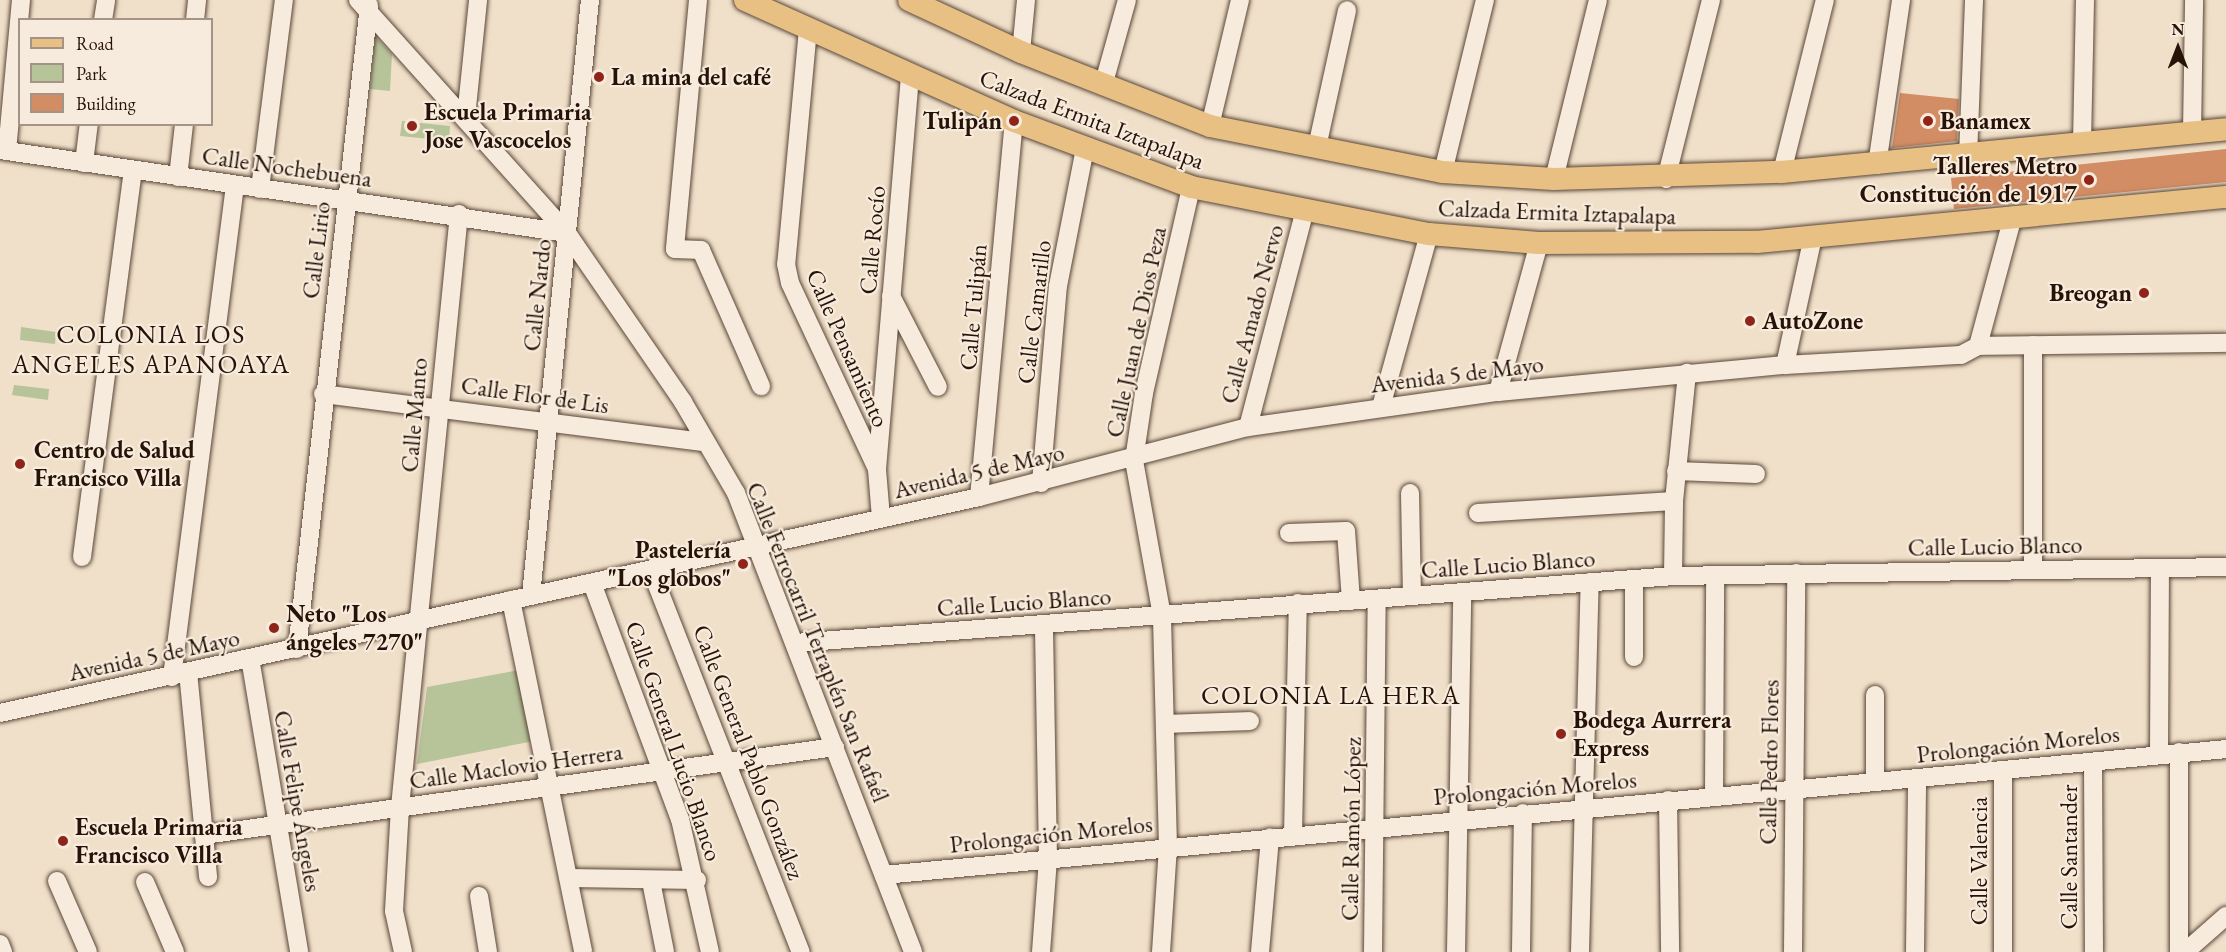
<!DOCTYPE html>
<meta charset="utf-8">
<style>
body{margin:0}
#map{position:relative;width:2226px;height:952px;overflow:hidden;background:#f1e0c9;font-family:"EB Garamond",serif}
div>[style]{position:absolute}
.green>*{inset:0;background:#b7c399}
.building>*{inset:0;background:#d28d65}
.roads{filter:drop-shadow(0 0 2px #594638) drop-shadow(0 0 2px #594638)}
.minor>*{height:18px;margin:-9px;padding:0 9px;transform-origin:9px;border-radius:9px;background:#f6ebdc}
.major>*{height:22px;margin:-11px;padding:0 11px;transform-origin:11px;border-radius:11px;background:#e8c084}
.dots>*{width:16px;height:16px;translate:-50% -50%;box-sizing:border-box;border:3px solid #f6ebdc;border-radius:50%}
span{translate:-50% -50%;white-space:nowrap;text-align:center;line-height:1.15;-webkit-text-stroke:4.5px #f6ebdc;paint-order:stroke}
.poi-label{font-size:24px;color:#261207;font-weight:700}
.left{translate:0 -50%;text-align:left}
.right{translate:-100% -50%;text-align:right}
.street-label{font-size:24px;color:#261207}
.neighbourhood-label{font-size:26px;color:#261207;letter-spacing:1.5px}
.legend{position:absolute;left:18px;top:18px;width:195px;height:108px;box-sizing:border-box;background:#f6ebdc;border:2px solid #a39487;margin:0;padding:8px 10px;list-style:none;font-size:18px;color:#261207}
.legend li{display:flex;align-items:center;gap:12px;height:30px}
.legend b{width:30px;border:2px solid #a39487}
.north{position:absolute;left:2148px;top:18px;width:60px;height:60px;-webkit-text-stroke:4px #f6ebdc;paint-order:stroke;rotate:0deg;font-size:16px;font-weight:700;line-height:24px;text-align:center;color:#261207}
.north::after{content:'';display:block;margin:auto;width:21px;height:27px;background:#261207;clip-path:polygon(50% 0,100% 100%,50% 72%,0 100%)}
</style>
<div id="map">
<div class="green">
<i style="clip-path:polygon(375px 36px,392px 54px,390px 91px,370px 89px)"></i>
<i style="clip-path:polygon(402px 121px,450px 126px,449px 141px,400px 136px)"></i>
<i style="clip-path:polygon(21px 327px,56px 332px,55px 344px,20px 340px)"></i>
<i style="clip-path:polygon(14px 385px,49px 389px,48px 400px,12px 395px)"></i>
<i style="clip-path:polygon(519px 670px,534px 741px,417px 764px,427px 687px)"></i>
</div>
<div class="building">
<i style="clip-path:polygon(1900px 93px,1959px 99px,1957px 141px,1892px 148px)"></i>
<i style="clip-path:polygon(2226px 149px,2226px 182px,1954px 209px,1951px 178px)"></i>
</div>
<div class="roads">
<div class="minor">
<i style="left:358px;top:0;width:313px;rotate:48.1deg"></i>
<i style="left:567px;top:233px;width:205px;rotate:55.5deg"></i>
<i style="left:683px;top:402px;width:105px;rotate:59.8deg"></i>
<i style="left:736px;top:493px;width:492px;rotate:68.9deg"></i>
<i style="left:698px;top:0;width:250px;rotate:95.3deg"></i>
<i style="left:675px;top:249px;width:26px;rotate:2deg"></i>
<i style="left:701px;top:250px;width:149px;rotate:66.2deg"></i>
<i style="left:103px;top:20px;width:20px;rotate:-81deg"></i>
<i style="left:195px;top:20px;width:20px;rotate:-84deg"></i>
<i style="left:808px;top:29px;width:236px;rotate:95.3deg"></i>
<i style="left:786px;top:264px;width:19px;rotate:78deg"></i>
<i style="left:790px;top:283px;width:205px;rotate:64.9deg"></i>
<i style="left:1021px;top:52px;width:52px;rotate:-84.5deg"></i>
<i style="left:1103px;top:86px;width:89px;rotate:-74.4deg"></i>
<i style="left:466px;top:117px;width:118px;rotate:-84.1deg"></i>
<i style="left:1210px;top:126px;width:130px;rotate:-76.6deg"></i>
<i style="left:2192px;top:133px;width:133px;rotate:-89.1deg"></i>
<i style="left:2082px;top:143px;width:143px;rotate:-88.8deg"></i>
<i style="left:1317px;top:147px;width:140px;rotate:-77.6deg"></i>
<i style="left:0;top:150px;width:573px;rotate:8.33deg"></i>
<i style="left:7px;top:151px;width:152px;rotate:-84.7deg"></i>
<i style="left:1968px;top:157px;width:157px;rotate:-87.8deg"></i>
<i style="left:84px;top:163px;width:39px;rotate:-83deg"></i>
<i style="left:1877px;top:165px;width:167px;rotate:-81.7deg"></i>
<i style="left:1443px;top:172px;width:177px;rotate:-76.3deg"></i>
<i style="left:1782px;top:172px;width:177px;rotate:-76deg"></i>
<i style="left:178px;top:177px;width:53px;rotate:-83.5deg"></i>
<i style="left:1554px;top:179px;width:184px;rotate:-76.2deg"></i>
<i style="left:1666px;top:179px;width:185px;rotate:-75.9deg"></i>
<i style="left:260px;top:189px;width:191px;rotate:-82.8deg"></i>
<i style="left:891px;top:296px;width:102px;rotate:62.7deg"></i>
<i style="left:2033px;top:345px;width:225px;rotate:90deg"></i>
<i style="left:1978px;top:346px;width:135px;rotate:-74.9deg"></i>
<i style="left:1785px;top:365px;width:131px;rotate:-77.7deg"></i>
<i style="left:1498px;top:392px;width:155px;rotate:-74.6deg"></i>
<i style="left:323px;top:394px;width:384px;rotate:7.2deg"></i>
<i style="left:1381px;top:407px;width:180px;rotate:-74.5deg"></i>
<i style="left:1248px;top:427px;width:221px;rotate:-75.3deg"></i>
<i style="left:1676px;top:471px;width:80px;rotate:2.1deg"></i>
<i style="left:1041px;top:483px;width:198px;rotate:-85.1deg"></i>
<i style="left:1058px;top:286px;width:141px;rotate:-78.9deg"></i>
<i style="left:1410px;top:493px;width:103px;rotate:88.9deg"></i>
<i style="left:979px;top:497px;width:378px;rotate:-84.7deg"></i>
<i style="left:1478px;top:513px;width:196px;rotate:-3.5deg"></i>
<i style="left:881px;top:518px;width:49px;rotate:-94.7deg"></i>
<i style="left:877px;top:469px;width:396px;rotate:-85.2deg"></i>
<i style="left:1289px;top:533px;width:57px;rotate:-2deg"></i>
<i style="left:1346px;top:531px;width:70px;rotate:85.9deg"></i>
<i style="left:82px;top:557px;width:390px;rotate:-82.5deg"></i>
<i style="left:651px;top:570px;width:410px;rotate:68.6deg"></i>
<i style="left:1673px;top:576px;width:75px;rotate:-89.2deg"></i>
<i style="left:1674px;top:501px;width:129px;rotate:-84.2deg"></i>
<i style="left:592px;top:583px;width:252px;rotate:69.6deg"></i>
<i style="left:680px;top:819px;width:136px;rotate:77.3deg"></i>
<i style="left:531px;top:596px;width:599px;rotate:-84.35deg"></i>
<i style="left:511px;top:600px;width:359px;rotate:78.4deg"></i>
<i style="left:795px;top:643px;width:881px;rotate:-4.36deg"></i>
<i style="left:1673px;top:576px;width:553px;rotate:-0.93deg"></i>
<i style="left:297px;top:649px;width:648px;rotate:-83.62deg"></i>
<i style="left:1634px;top:657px;width:78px;rotate:-90deg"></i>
<i style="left:250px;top:658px;width:298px;rotate:80.5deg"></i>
<i style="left:188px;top:672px;width:206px;rotate:84.4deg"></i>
<i style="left:172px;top:677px;width:496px;rotate:-82.7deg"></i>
<i style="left:1875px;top:695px;width:87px;rotate:90deg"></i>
<i style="left:0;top:713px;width:1003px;rotate:-12.44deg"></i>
<i style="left:979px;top:497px;width:278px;rotate:-14.6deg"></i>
<i style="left:1248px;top:427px;width:252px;rotate:-8deg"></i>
<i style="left:1498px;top:392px;width:288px;rotate:-5.4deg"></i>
<i style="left:1785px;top:365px;width:176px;rotate:-3.3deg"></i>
<i style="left:1961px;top:355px;width:19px;rotate:-28deg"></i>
<i style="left:1978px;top:346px;width:248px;rotate:-0.7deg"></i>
<i style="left:1166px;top:724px;width:84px;rotate:-2deg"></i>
<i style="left:2179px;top:752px;width:200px;rotate:90deg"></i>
<i style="left:2159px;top:754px;width:186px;rotate:-89.7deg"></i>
<i style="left:2093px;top:762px;width:190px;rotate:89.7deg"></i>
<i style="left:2003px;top:771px;width:181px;rotate:90deg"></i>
<i style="left:1714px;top:797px;width:222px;rotate:-89.7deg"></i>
<i style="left:1668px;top:800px;width:152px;rotate:89.2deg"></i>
<i style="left:1293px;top:834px;width:231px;rotate:-88.8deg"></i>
<i style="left:204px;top:835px;width:637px;rotate:-7.94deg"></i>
<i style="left:884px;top:875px;width:1348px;rotate:-5.36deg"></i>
<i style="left:570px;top:878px;width:127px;rotate:0.9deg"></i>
<i style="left:57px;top:881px;width:77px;rotate:66.4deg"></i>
<i style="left:651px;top:881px;width:72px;rotate:78.8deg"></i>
<i style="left:145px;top:882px;width:76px;rotate:66.8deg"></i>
<i style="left:479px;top:896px;width:57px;rotate:80.9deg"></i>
<i style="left:0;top:944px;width:9px;rotate:69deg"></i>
<i style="left:403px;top:952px;width:42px;rotate:-102.4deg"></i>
<i style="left:394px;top:911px;width:104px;rotate:-86.7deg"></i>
<i style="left:400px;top:807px;width:596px;rotate:-84.32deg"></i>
<i style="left:1041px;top:952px;width:94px;rotate:-85.7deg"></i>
<i style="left:1048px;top:858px;width:233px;rotate:-91deg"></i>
<i style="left:1161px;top:952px;width:105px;rotate:-86.2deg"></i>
<i style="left:1168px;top:847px;width:231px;rotate:-91.5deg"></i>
<i style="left:1162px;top:616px;width:158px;rotate:-100.2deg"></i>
<i style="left:1134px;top:460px;width:68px;rotate:-81.5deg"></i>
<i style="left:1144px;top:393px;width:211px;rotate:-77.1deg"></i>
<i style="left:1260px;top:952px;width:115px;rotate:-85deg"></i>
<i style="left:1373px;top:952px;width:353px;rotate:-89.4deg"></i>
<i style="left:1456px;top:952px;width:358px;rotate:-89deg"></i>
<i style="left:1521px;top:952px;width:139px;rotate:-89.2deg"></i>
<i style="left:1580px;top:952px;width:370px;rotate:-88.5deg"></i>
<i style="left:1793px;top:952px;width:379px;rotate:-89.5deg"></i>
<i style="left:1915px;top:952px;width:174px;rotate:-89.3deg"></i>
<i style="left:2185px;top:952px;width:55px;rotate:-41.3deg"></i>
</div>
<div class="major">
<i style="left:745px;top:0;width:295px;rotate:24.2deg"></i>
<i style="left:1014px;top:121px;width:189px;rotate:20.4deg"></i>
<i style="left:1191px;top:187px;width:243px;rotate:11.2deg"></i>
<i style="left:1429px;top:234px;width:110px;rotate:4.7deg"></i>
<i style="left:1539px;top:243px;width:218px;rotate:-0.3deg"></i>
<i style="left:1757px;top:242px;width:471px;rotate:-5.5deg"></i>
<i style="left:909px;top:0;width:123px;rotate:24.9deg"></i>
<i style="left:1021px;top:52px;width:203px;rotate:21.4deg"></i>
<i style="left:1210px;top:126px;width:237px;rotate:11.2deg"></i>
<i style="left:1443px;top:172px;width:111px;rotate:3.6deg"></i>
<i style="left:1554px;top:179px;width:228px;rotate:-1.8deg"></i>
<i style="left:1782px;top:172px;width:446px;rotate:-5.5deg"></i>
</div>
</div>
<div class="dots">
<i style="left:599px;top:77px;background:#8f2418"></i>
<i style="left:1014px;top:121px;background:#8f2418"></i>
<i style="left:1928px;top:121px;background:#8f2418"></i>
<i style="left:412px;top:126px;background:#8f2418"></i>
<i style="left:2089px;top:180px;background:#8f2418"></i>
<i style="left:2144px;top:293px;background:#8f2418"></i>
<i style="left:1750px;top:321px;background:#8f2418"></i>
<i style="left:20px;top:464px;background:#8f2418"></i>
<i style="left:743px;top:564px;background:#8f2418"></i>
<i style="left:274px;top:628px;background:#8f2418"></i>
<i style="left:1561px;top:734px;background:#8f2418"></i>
<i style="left:63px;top:841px;background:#8f2418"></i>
</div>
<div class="poi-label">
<span class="left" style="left:611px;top:77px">La mina del café</span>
<span class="left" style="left:424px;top:126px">Escuela Primaria<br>Jose Vascocelos</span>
<span class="right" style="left:1002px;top:121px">Tulipán</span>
<span class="left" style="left:1940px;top:121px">Banamex</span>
<span class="right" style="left:2077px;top:180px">Talleres Metro<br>Constitución de 1917</span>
<span class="right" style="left:2132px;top:293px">Breogan</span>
<span class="left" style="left:1762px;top:321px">AutoZone</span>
<span class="left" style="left:34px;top:464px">Centro de Salud<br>Francisco Villa</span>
<span class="right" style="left:731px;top:564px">Pastelería<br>"Los globos"</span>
<span class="left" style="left:286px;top:628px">Neto "Los<br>ángeles 7270"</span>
<span class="left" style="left:1573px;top:734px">Bodega Aurrera<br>Express</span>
<span class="left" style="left:75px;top:841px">Escuela Primaria<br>Francisco Villa</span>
</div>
<div class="street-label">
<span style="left:1092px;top:119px;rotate:21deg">Calzada Ermita Iztapalapa</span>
<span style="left:287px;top:167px;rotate:8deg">Calle Nochebuena</span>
<span style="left:1557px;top:212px;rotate:2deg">Calzada Ermita Iztapalapa</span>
<span style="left:872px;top:240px;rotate:-85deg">Calle Rocío</span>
<span style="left:316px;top:250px;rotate:-83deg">Calle Lirio</span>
<span style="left:537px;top:295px;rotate:-84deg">Calle Nardo</span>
<span style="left:973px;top:307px;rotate:-85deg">Calle Tulipán</span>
<span style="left:1034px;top:312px;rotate:-83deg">Calle Camarillo</span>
<span style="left:1252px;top:314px;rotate:-75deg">Calle Amado Nervo</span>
<span style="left:1136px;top:332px;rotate:-78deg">Calle Juan de Dios Peza</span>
<span style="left:848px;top:348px;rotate:66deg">Calle Pensamiento</span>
<span style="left:1457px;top:374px;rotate:-7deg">Avenida 5 de Mayo</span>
<span style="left:535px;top:395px;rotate:8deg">Calle Flor de Lis</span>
<span style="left:414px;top:415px;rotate:-85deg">Calle Manto</span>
<span style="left:979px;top:471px;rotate:-13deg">Avenida 5 de Mayo</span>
<span style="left:1995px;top:546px;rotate:-1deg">Calle Lucio Blanco</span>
<span style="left:1508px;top:564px;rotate:-4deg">Calle Lucio Blanco</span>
<span style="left:1024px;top:602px;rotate:-4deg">Calle Lucio Blanco</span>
<span style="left:818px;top:642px;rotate:68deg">Calle Ferrocarril Terraplén San Rafaél</span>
<span style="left:154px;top:655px;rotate:-12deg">Avenida 5 de Mayo</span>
<span style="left:674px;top:741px;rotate:71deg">Calle General Lucio Blanco</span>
<span style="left:2018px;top:744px;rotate:-6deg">Prolongación Morelos</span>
<span style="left:749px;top:752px;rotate:69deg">Calle General Pablo González</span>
<span style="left:1769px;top:762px;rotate:-89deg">Calle Pedro Flores</span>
<span style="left:516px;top:766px;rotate:-8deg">Calle Maclovio Herrera</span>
<span style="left:1535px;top:788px;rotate:-5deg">Prolongación Morelos</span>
<span style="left:298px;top:801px;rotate:80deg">Calle Felipe Ángeles</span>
<span style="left:1351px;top:829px;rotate:-89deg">Calle Ramón López</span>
<span style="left:1051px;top:834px;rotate:-6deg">Prolongación Morelos</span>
<span style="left:2069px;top:857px;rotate:-90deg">Calle Santander</span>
<span style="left:1979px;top:861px;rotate:-90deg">Calle Valencia</span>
</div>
<div class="neighbourhood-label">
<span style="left:151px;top:350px">COLONIA LOS<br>ANGELES APANOAYA</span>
<span style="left:1331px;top:696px">COLONIA LA HERA</span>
</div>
<ul class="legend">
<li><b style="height:8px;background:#e8c084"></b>Road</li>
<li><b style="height:16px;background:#b7c399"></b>Park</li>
<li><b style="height:16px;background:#d28d65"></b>Building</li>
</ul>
<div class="north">N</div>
</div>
